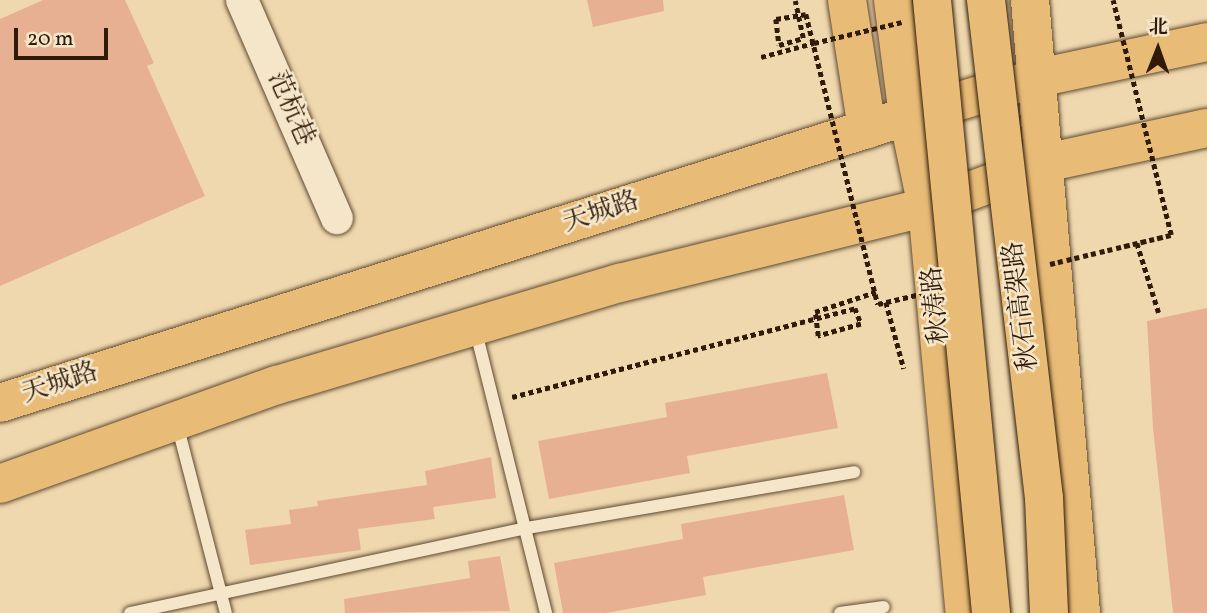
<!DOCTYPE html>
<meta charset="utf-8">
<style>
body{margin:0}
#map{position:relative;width:1207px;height:613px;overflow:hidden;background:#efd8ae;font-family:Vollkorn,"Noto Serif SC",serif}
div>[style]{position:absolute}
.building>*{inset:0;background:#e8b093}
.path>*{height:4.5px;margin-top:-2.25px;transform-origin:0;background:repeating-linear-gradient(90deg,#301b08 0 5px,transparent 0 8.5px)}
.roads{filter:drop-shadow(0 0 2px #604a32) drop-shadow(0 0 2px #604a32)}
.service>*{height:12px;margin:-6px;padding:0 6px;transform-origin:6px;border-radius:6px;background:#f5e6ca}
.tertiary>*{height:32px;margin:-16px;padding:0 16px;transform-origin:16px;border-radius:16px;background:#f5e6ca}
.primary>*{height:38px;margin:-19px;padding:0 19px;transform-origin:19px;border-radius:19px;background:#e8bc77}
.path-bridge>*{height:4.5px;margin-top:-2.25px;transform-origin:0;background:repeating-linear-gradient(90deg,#301b08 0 5px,transparent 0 8.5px)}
.bridges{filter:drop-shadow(0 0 2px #301b08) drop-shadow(0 0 2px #301b08)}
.trunk-bridge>*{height:38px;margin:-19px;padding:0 19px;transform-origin:19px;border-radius:19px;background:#e8bc77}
span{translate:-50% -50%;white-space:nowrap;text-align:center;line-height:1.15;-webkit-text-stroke:5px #f5e6ca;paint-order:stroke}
.street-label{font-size:26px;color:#301b08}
.north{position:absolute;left:1123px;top:14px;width:70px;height:70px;-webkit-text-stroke:5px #f5e6ca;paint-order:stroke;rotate:1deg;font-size:19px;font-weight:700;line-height:28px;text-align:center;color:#301b08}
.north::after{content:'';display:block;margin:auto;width:24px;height:32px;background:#301b08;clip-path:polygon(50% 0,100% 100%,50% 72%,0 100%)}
.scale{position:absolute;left:14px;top:28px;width:94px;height:32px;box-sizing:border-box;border:4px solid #301b08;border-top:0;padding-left:9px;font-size:21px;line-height:24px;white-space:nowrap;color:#301b08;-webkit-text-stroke:5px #f5e6ca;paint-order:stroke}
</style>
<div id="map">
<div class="building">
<i style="clip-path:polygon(43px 0,125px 0,154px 63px,147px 66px,205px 196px,0 286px,0 19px)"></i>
<i style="clip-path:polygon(587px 0,663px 0,664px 11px,593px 27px)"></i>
<i style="clip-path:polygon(1207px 308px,1207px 613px,1173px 613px,1153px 428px,1147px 321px)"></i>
<i style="clip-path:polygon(827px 373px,838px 428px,687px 456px,690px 473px,549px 499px,538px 441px,667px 417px,665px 403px)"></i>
<i style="clip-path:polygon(491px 457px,496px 498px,433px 507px,435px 519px,358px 529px,361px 550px,250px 565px,245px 530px,291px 524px,289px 510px,318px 506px,317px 501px,427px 485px,425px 471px)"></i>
<i style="clip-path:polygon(844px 495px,854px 550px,703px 577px,706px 595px,606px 613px,563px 613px,554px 563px,683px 539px,681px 524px)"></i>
<i style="clip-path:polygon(500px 556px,510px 611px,345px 613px,344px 599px,470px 578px,468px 561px)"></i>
</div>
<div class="path">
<i style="left:776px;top:19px;width:26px;rotate:83deg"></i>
<i style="left:779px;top:45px;width:25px;rotate:-16deg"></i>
<i style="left:803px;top:38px;width:38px;rotate:-102deg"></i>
<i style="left:761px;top:57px;width:55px;rotate:-14.8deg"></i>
<i style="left:1137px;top:243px;width:73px;rotate:72.6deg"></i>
<i style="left:886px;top:302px;width:69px;rotate:75deg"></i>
<i style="left:512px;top:397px;width:354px;rotate:-14.5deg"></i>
<i style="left:855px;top:308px;width:17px;rotate:69deg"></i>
<i style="left:861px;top:324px;width:45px;rotate:164.4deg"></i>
</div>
<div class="roads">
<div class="service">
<i style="left:476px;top:332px;width:290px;rotate:76deg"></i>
<i style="left:177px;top:424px;width:195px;rotate:75.5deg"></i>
<i style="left:130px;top:613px;width:406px;rotate:-12.1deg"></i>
<i style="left:527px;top:528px;width:332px;rotate:-9.7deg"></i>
<i style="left:840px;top:613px;width:44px;rotate:-7.8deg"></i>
</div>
<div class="tertiary">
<i style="left:242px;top:0;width:238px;rotate:66.5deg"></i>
</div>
<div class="primary">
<i style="left:847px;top:0;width:131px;rotate:81.2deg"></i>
<i style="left:893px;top:0;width:117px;rotate:82.6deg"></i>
<i style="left:908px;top:116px;width:93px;rotate:78.2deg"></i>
<i style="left:927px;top:207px;width:408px;rotate:84.7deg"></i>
<i style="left:1030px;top:0;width:615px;rotate:85.24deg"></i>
<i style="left:0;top:403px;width:952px;rotate:-17.54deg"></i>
<i style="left:908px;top:116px;width:135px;rotate:-16.3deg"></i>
<i style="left:1038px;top:78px;width:173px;rotate:-12deg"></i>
<i style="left:0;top:484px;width:294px;rotate:-19.7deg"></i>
<i style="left:277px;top:385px;width:358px;rotate:-16.6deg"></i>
<i style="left:620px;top:283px;width:316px;rotate:-13.9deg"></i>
<i style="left:927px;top:207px;width:126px;rotate:-20.4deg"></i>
<i style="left:1045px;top:163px;width:166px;rotate:-12.2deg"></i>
</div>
</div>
<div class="path-bridge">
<i style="left:776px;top:19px;width:30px;rotate:-9deg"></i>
<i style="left:806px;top:14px;width:299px;rotate:76.1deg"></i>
<i style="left:878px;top:304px;width:48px;rotate:-13.2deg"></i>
<i style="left:814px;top:43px;width:90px;rotate:-13.4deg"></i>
<i style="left:1050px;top:264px;width:124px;rotate:-13.5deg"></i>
<i style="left:1171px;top:235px;width:242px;rotate:-103.9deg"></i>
<i style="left:818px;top:336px;width:24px;rotate:-97deg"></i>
<i style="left:815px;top:312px;width:64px;rotate:-18.2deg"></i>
</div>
<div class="bridges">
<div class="trunk-bridge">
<i style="left:932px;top:0;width:616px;rotate:84.5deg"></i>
<i style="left:986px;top:0;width:501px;rotate:83.36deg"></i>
<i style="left:1044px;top:498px;width:115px;rotate:87.5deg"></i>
</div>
</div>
<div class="street-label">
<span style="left:290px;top:109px;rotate:66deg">范杭巷</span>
<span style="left:601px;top:213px;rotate:-18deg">天城路</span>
<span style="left:937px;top:305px;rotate:-96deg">秋涛路</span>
<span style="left:1022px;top:306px;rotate:-97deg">秋石高架路</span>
<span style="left:60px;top:384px;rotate:-18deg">天城路</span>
</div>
<div class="north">北</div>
<div class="scale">20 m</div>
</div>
